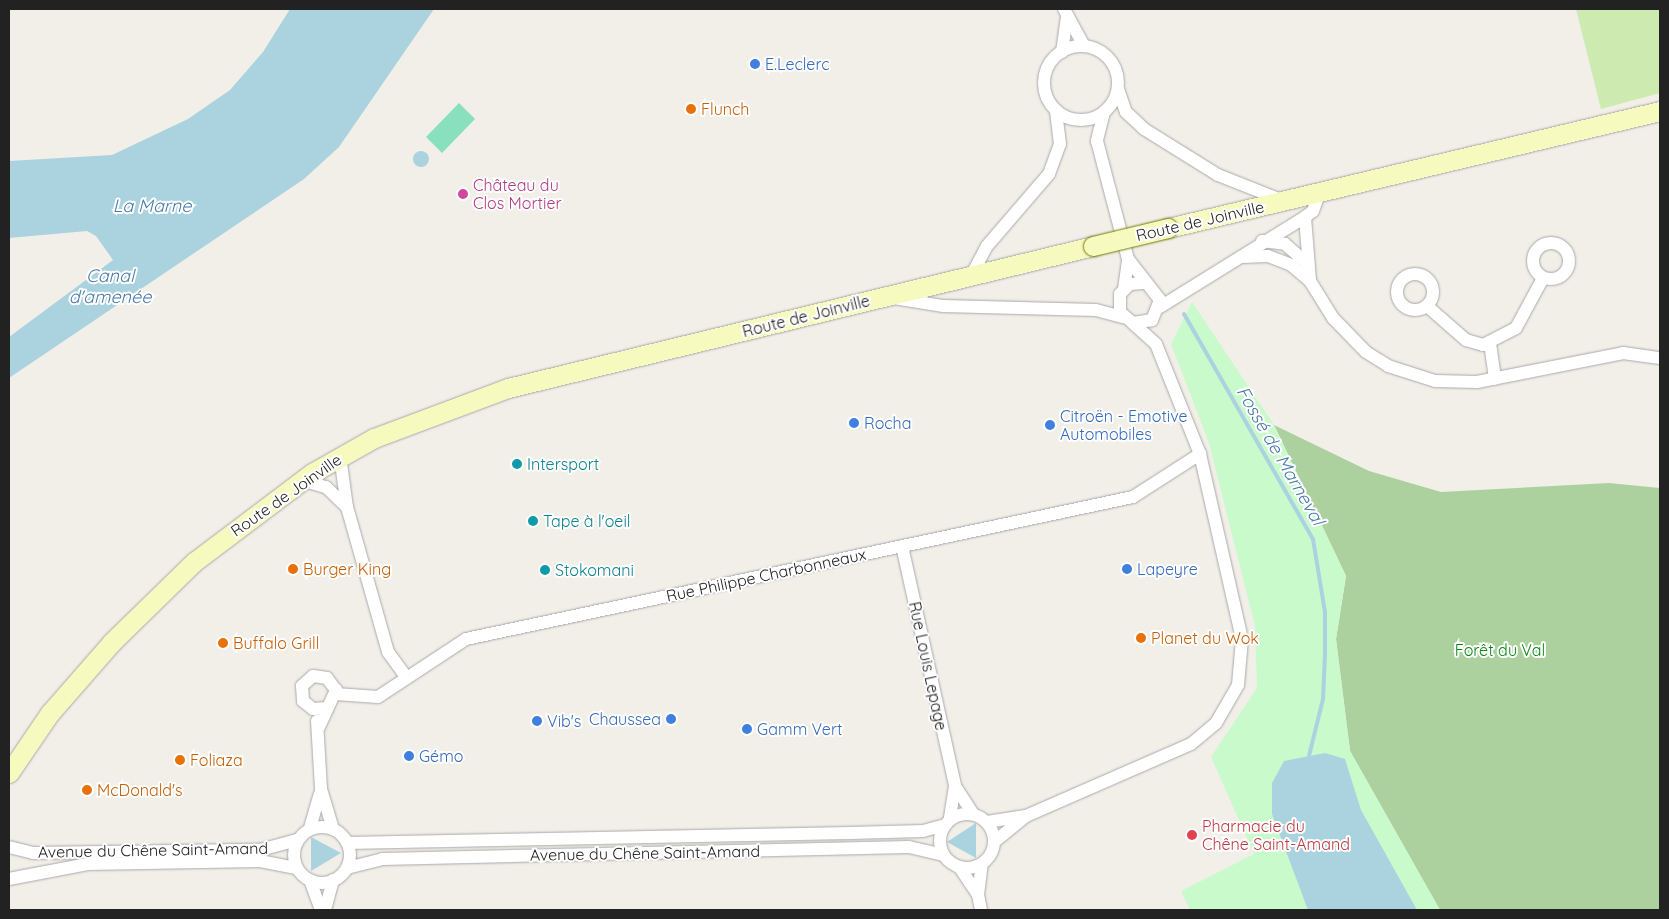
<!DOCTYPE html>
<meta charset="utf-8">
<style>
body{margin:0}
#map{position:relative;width:1669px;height:919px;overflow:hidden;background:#f2efe9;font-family:Quicksand,sans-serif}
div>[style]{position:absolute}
.grass>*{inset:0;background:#cdebb0}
.forest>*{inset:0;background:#add19e}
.park>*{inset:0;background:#c8facc}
.pitch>*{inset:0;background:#88e0be}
.water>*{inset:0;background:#aad3df}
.round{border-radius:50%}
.stream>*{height:4px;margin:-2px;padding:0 2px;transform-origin:2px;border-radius:2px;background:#aad3df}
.roads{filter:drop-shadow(0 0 1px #a9a9a9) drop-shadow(0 0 1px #a9a9a9)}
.street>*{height:12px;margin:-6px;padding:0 6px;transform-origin:6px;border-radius:6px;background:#fff}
.street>.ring{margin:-6px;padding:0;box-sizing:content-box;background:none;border:12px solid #fff;border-radius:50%}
.secondary>*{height:19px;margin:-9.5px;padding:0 9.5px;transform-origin:9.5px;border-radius:9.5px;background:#f7fabf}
.bridges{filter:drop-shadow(0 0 1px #707d05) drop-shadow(0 0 1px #707d05)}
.secondary-bridge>*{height:19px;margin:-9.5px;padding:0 9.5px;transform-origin:9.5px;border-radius:9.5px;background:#f7fabf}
.dots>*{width:14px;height:14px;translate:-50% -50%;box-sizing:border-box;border:2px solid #fff;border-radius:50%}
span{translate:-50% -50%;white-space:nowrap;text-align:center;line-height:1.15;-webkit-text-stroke:4px #fff;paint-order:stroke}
.shop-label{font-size:16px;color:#366cbe}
.left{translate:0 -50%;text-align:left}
.right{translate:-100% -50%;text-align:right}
.food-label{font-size:16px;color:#c56008}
.hotel-label{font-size:16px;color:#b23c85}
.street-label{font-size:16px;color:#222}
.culture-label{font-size:16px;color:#0d838f}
.park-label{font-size:16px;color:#0c8416}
.health-label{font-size:16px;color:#be3a42}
.water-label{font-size:18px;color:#4a7aab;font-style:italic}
.frame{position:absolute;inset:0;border:10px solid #222;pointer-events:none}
</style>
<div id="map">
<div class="grass">
<i style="clip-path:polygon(1576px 9px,1660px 9px,1660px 93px,1601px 109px)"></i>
</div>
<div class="forest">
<i style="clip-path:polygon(1274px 425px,1369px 471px,1441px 492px,1609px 483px,1660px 488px,1660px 910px,1440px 910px,1350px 751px,1336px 639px,1346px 576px)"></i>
</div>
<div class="park">
<i style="clip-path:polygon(1192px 302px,1274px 425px,1346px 576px,1336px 639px,1350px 751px,1440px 910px,1190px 910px,1181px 891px,1254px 854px,1211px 757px,1257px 688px,1255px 626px,1209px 443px,1171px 344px)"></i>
</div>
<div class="pitch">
<i style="clip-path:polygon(459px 103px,475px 119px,442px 153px,426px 137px)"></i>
</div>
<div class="water">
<i style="clip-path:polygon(290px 9px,434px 9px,339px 147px,304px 179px,9px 378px,9px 337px,113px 260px,96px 236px,87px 231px,9px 238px,9px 161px,112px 155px,188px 119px,230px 90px,263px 52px)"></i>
<i class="round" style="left:413px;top:151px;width:16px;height:16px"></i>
<i style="clip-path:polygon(1325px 753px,1345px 759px,1361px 810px,1417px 910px,1308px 910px,1272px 814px,1272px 783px,1284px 761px)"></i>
<i style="clip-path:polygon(976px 823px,976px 858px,947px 842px)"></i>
<i style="clip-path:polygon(311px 837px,341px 853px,311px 871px)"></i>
</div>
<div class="stream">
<i style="left:1184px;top:314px;width:259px;rotate:60.2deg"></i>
<i style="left:1313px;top:539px;width:74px;rotate:80.7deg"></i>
<i style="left:1325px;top:612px;width:42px;rotate:90deg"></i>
<i style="left:1325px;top:654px;width:45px;rotate:92.5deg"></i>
<i style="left:1323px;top:699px;width:67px;rotate:103.8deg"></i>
</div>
<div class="roads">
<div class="street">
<i style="left:1064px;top:9px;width:42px;rotate:61.6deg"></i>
<i class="ring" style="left:1044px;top:46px;width:62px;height:62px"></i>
<i style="left:1062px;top:52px;width:34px;rotate:-82deg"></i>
<i style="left:1118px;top:89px;width:24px;rotate:71deg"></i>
<i style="left:1126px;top:112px;width:25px;rotate:43deg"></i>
<i style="left:1144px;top:129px;width:87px;rotate:31.9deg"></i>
<i style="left:1218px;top:175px;width:68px;rotate:21.6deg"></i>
<i style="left:1104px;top:112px;width:30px;rotate:104deg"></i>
<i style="left:1097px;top:141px;width:122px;rotate:75.3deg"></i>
<i style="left:1128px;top:259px;width:52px;rotate:52deg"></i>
<i style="left:1160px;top:300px;width:22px;rotate:112deg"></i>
<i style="left:1152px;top:320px;width:19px;rotate:171deg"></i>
<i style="left:1133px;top:323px;width:17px;rotate:-140deg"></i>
<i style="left:1120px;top:312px;width:18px;rotate:-90deg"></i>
<i style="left:1120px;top:294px;width:14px;rotate:-45deg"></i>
<i style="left:1130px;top:284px;width:16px;rotate:-4deg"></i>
<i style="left:1305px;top:217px;width:64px;rotate:85.5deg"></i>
<i style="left:1262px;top:241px;width:23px;rotate:7deg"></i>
<i style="left:1285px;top:244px;width:30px;rotate:41deg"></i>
<i class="ring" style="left:1533px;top:243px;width:24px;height:24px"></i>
<i style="left:1242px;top:257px;width:26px;rotate:-2deg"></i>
<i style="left:1268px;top:256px;width:25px;rotate:21deg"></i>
<i style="left:1291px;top:265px;width:25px;rotate:40deg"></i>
<i style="left:1310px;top:281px;width:44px;rotate:58.1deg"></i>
<i style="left:1333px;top:318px;width:47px;rotate:45.9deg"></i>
<i style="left:1366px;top:352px;width:26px;rotate:32deg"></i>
<i style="left:1388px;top:366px;width:49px;rotate:17.7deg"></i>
<i style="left:1435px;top:381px;width:42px;rotate:1.4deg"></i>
<i style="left:1477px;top:382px;width:149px;rotate:-11.2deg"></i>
<i style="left:1623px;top:353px;width:37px;rotate:8deg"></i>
<i class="ring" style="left:1397px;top:274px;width:24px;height:24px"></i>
<i style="left:971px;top:276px;width:34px;rotate:-62deg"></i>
<i style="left:987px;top:246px;width:95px;rotate:-49.3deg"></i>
<i style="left:1049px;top:174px;width:32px;rotate:-70deg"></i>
<i style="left:1060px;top:144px;width:34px;rotate:-97deg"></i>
<i style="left:1124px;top:289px;width:30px;rotate:-82deg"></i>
<i style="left:894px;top:298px;width:50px;rotate:9.3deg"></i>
<i style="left:943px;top:306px;width:153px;rotate:1.5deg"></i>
<i style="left:1096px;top:310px;width:28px;rotate:15deg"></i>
<i style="left:1427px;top:306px;width:52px;rotate:41.1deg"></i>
<i style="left:1466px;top:340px;width:18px;rotate:16deg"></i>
<i style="left:1483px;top:345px;width:37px;rotate:-27deg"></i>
<i style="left:1516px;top:328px;width:57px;rotate:-61.6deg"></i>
<i style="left:1160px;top:307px;width:171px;rotate:-31.8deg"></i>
<i style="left:1305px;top:217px;width:10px;rotate:-37deg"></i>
<i style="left:1313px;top:211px;width:20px;rotate:-70deg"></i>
<i style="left:1490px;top:343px;width:36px;rotate:82deg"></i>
<i style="left:340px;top:456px;width:51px;rotate:82.2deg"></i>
<i style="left:347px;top:507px;width:151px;rotate:74.2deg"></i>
<i style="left:388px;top:652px;width:32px;rotate:54deg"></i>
<i style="left:301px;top:480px;width:26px;rotate:16deg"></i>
<i style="left:326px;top:487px;width:29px;rotate:44deg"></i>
<i style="left:902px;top:546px;width:246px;rotate:77.5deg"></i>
<i style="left:955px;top:786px;width:33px;rotate:99deg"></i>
<i style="left:336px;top:694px;width:42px;rotate:4.1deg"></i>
<i style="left:378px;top:697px;width:105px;rotate:-33.4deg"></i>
<i style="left:466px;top:639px;width:682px;rotate:-12.02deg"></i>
<i style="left:1133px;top:497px;width:80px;rotate:-32.7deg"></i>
<i style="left:317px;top:721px;width:68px;rotate:86.6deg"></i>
<i style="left:321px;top:789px;width:42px;rotate:73.3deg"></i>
<i style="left:319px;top:727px;width:41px;rotate:-65.3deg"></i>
<i style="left:336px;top:690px;width:15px;rotate:-127deg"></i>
<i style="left:327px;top:678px;width:14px;rotate:-172deg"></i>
<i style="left:313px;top:676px;width:15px;rotate:138deg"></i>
<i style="left:302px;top:686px;width:15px;rotate:86deg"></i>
<i style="left:303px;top:701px;width:13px;rotate:39deg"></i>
<i style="left:313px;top:709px;width:14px;rotate:-4deg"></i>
<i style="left:955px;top:786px;width:33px;rotate:57deg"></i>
<i class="ring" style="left:940px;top:814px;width:42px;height:42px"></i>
<i style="left:987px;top:822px;width:39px;rotate:-9deg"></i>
<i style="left:1026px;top:816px;width:180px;rotate:-23.6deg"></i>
<i style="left:1191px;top:744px;width:33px;rotate:-40deg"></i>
<i style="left:1216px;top:723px;width:44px;rotate:-59.9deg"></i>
<i style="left:1238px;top:685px;width:46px;rotate:-85deg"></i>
<i style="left:1242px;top:639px;width:190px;rotate:-102.8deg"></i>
<i style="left:1200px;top:454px;width:118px;rotate:-111.8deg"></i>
<i style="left:1156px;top:344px;width:31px;rotate:-138deg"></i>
<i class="ring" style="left:294px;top:827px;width:44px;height:44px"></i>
<i style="left:310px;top:828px;width:35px;rotate:-74deg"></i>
<i style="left:994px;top:842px;width:41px;rotate:-39.1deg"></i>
<i style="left:347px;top:843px;width:503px;rotate:-1.14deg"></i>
<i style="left:850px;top:833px;width:73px;rotate:-1.6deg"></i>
<i style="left:923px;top:831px;width:23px;rotate:-15deg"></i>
<i style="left:9px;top:847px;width:25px;rotate:14deg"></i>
<i style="left:33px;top:853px;width:227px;rotate:-0.8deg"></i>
<i style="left:260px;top:850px;width:38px;rotate:-15deg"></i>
<i style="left:347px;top:868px;width:36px;rotate:-14deg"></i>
<i style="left:382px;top:859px;width:527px;rotate:-1.3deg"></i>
<i style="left:909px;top:847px;width:35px;rotate:13deg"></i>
<i style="left:960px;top:868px;width:32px;rotate:56deg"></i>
<i style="left:9px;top:879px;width:80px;rotate:-10.8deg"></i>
<i style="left:88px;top:864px;width:172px;rotate:-1deg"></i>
<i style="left:260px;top:861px;width:37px;rotate:11deg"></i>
<i style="left:310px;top:880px;width:32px;rotate:70deg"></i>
<i style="left:325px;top:910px;width:31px;rotate:-75deg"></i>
<i style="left:981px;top:910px;width:15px;rotate:-101deg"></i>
<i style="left:978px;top:895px;width:31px;rotate:-83deg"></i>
</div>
<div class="secondary">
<i style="left:1168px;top:228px;width:506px;rotate:-13.38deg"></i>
<i style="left:9px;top:773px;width:73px;rotate:-55.7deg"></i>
<i style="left:50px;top:713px;width:94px;rotate:-48.9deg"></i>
<i style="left:112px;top:642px;width:115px;rotate:-44.3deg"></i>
<i style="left:194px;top:562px;width:148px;rotate:-37deg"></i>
<i style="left:312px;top:473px;width:71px;rotate:-29.4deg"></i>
<i style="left:374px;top:438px;width:143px;rotate:-20.5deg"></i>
<i style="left:508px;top:388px;width:602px;rotate:-13.64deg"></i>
</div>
</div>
<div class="bridges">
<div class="secondary-bridge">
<i style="left:1093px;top:246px;width:77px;rotate:-13.5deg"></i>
</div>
</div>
<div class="dots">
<i style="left:755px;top:64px;background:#3f7fe0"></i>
<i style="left:691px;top:109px;background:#e8710a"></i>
<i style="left:463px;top:194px;background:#d1479c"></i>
<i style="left:854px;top:423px;background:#3f7fe0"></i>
<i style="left:1050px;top:425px;background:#3f7fe0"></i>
<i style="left:517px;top:464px;background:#0f9aa8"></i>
<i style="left:533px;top:521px;background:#0f9aa8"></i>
<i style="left:293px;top:569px;background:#e8710a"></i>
<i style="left:1127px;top:569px;background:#3f7fe0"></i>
<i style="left:545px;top:570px;background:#0f9aa8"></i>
<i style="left:1141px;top:638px;background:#e8710a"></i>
<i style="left:223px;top:643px;background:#e8710a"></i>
<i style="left:671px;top:719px;background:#3f7fe0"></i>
<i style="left:537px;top:721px;background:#3f7fe0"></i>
<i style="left:747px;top:729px;background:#3f7fe0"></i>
<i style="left:409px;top:756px;background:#3f7fe0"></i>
<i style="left:180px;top:760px;background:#e8710a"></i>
<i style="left:87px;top:790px;background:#e8710a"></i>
<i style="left:1192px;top:835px;background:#e0444e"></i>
</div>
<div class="shop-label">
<span class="left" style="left:765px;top:64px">E.Leclerc</span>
<span class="left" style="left:1060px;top:425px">Citroën - Emotive<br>Automobiles</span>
<span class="left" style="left:864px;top:423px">Rocha</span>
<span class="left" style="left:1137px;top:569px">Lapeyre</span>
<span class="right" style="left:661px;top:719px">Chaussea</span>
<span class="left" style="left:547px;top:721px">Vib's</span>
<span class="left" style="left:757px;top:729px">Gamm Vert</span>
<span class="left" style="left:419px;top:756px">Gémo</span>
</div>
<div class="food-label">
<span class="left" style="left:701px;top:109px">Flunch</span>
<span class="left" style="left:303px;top:569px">Burger King</span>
<span class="left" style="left:1151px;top:638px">Planet du Wok</span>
<span class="left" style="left:233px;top:643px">Buffalo Grill</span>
<span class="left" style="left:190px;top:760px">Foliaza</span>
<span class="left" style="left:97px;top:790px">McDonald's</span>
</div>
<div class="hotel-label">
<span class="left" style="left:473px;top:194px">Château du<br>Clos Mortier</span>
</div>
<div class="street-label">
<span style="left:1200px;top:221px;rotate:-13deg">Route de Joinville</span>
<span style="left:806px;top:316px;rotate:-14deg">Route de Joinville</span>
<span style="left:286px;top:495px;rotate:-35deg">Route de Joinville</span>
<span style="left:766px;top:575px;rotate:-12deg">Rue Philippe Charbonneaux</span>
<span style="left:928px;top:666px;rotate:78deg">Rue Louis Lepage</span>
<span style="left:153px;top:850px;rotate:-1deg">Avenue du Chêne Saint-Amand</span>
<span style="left:645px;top:853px;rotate:-1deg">Avenue du Chêne Saint-Amand</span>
</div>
<div class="culture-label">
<span class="left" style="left:527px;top:464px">Intersport</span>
<span class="left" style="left:543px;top:521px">Tape à l'oeil</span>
<span class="left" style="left:555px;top:570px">Stokomani</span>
</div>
<div class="park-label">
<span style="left:1500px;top:650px">Forêt du Val</span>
</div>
<div class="health-label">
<span class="left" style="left:1202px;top:835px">Pharmacie du<br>Chêne Saint-Amand</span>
</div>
<div class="water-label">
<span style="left:152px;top:206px">La Marne</span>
<span style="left:110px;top:287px">Canal<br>d'amenée</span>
<span style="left:1280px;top:456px;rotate:60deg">Fossé de Marneval</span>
</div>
<div class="frame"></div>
</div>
